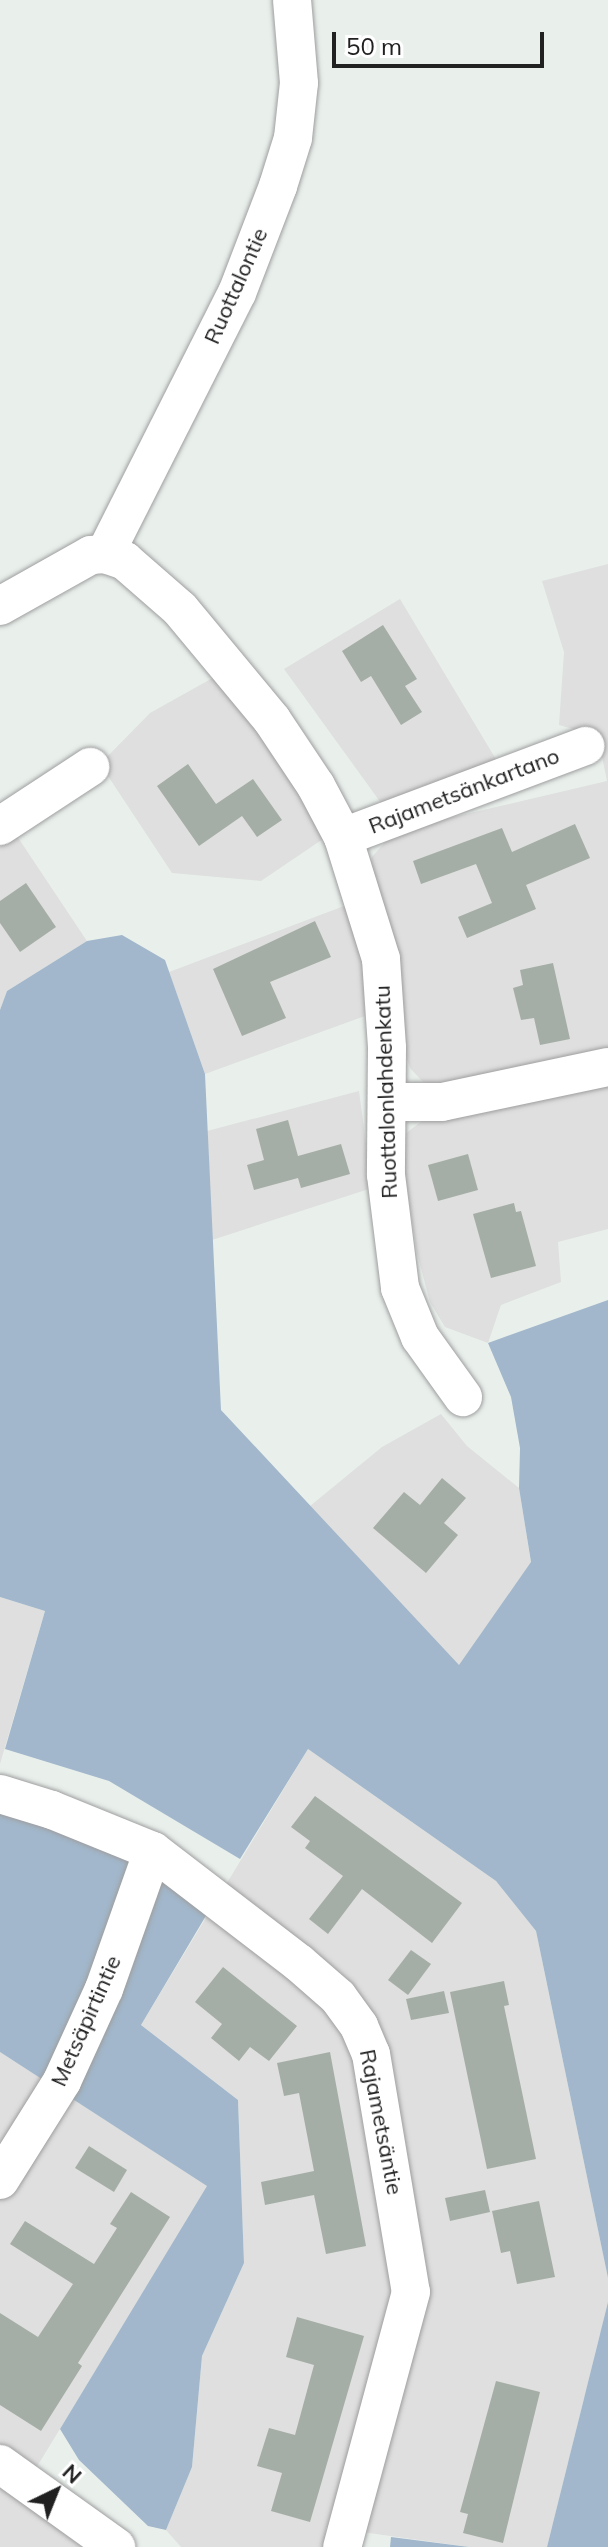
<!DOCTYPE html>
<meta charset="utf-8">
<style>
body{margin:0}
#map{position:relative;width:608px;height:2547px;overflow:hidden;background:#e9f0ec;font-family:Mulish,sans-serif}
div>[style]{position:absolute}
.residential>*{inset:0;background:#dedfde}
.forest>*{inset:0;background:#a2b7cb}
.building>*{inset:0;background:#a5aea6}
.roads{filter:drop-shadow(0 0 2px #9e9e9e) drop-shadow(0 0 2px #9e9e9e)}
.minor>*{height:38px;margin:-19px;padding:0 19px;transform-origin:19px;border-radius:19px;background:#fff}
span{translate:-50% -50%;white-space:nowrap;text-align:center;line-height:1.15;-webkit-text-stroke:8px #fff;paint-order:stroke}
.street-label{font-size:22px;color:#212121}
.north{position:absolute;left:16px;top:2451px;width:80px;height:80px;-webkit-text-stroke:6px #fff;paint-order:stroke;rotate:43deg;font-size:22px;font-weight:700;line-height:32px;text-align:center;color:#212121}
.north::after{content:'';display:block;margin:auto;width:28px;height:36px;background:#212121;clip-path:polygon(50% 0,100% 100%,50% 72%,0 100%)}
.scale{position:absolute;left:332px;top:32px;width:212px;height:36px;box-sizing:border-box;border:4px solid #212121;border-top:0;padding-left:10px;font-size:24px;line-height:28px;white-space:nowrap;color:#212121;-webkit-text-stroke:6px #fff;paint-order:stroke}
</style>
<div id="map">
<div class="residential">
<i style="clip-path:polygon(608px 564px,608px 1050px,438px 1086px,423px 1082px,410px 1068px,405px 1053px,370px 866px,372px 857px,386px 841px,419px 825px,607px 781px,600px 747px,587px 733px,559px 725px,564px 652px,542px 581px)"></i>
<i style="clip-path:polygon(400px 599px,497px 761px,381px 803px,284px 669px)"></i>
<i style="clip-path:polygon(218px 675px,289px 768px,326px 837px,261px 881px,172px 873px,100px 764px,150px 713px)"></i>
<i style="clip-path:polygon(17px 836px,87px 941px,7px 991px,0 1010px,0 847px)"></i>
<i style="clip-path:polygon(352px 903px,363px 959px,365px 1016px,205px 1074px,169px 972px)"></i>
<i style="clip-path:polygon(608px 1084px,608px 1229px,558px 1242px,561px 1282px,501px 1305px,488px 1343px,445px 1327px,430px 1302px,417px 1253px,401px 1148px,405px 1134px,422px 1121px,446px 1115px)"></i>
<i style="clip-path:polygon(359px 1091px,372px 1188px,212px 1240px,207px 1131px)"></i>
<i style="clip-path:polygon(441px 1414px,467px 1446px,519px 1488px,531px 1563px,459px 1666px,310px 1506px,382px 1447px)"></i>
<i style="clip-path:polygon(0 1597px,45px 1611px,0 1764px)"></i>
<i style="clip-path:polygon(308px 1749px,496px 1881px,536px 1931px,608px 2278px,608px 2302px,547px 2547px,469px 2547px,326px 2527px,325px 2547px,181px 2547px,166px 2530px,192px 2467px,202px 2356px,244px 2263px,238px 2100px,141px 2025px)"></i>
<i style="clip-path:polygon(0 2052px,208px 2186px,27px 2483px,95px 2547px,0 2547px)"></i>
</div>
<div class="forest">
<i style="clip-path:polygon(122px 935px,165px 960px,205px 1074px,221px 1410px,459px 1665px,531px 1562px,519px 1488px,520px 1448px,511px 1397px,488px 1343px,608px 1300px,608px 2278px,536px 1931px,496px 1881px,308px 1749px,240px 1859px,109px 1781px,5px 1749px,45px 1611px,0 1597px,0 1010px,7px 991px,87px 941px)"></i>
<i style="clip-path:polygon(0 1808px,121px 1853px,207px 1914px,141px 2025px,238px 2100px,244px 2263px,202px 2356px,192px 2467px,166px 2530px,148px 2526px,79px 2460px,60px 2429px,207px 2186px,0 2052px)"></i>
<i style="clip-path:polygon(608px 2302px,608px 2547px,547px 2547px)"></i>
<i style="clip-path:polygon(391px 2537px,469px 2547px,390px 2547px)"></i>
</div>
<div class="building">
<i style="clip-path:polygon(383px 625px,417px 679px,405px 686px,422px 712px,401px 725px,371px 676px,361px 682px,342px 651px)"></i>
<i style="clip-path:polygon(188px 764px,216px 804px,253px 779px,282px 820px,257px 837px,242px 816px,199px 846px,157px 786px)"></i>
<i style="clip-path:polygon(575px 824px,590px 858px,526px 885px,536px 909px,467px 938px,458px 917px,492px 903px,476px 864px,421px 884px,413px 861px,502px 828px,512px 852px)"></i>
<i style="clip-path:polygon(26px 883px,56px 927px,20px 952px,0 923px,0 901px)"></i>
<i style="clip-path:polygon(315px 921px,331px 957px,270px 982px,286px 1018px,242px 1036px,213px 969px)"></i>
<i style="clip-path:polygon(553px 963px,570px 1039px,540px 1045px,534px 1018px,521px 1020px,513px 988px,523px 985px,520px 970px)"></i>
<i style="clip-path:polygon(288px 1120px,298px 1156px,341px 1144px,350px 1174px,301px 1188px,298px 1178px,254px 1190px,247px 1165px,264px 1160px,256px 1129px)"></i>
<i style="clip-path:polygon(468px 1154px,478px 1190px,438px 1201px,428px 1165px)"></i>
<i style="clip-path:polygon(514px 1203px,516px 1212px,521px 1211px,536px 1266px,491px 1278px,473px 1214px)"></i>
<i style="clip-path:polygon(442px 1478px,466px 1498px,444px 1523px,458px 1535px,426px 1573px,373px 1528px,404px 1492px,420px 1505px)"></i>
<i style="clip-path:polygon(315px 1796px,462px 1903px,432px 1943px,362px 1889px,328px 1934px,309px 1919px,343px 1876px,305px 1848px,310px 1841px,291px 1827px)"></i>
<i style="clip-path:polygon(411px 1950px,431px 1964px,408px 1995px,388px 1980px)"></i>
<i style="clip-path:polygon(223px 1967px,297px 2026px,269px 2061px,250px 2047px,239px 2061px,211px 2038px,222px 2024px,195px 2002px)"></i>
<i style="clip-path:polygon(504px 1981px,509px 2005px,504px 2006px,536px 2159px,487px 2169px,450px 1992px)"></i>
<i style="clip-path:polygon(444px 1991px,449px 2013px,411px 2020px,406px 1999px)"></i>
<i style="clip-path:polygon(330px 2052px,366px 2246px,326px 2254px,314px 2195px,265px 2205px,261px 2182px,314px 2171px,299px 2093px,284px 2096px,277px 2063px)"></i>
<i style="clip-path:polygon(89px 2146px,127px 2170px,114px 2192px,75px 2168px)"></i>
<i style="clip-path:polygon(485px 2190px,490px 2212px,450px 2221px,445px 2198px)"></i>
<i style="clip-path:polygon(131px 2192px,170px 2217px,78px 2363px,82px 2366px,41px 2431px,0 2405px,0 2313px,38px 2337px,73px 2284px,10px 2244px,25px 2221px,94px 2264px,117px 2228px,110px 2224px)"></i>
<i style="clip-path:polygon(539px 2201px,555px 2277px,517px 2284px,510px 2251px,501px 2253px,492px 2211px)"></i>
<i style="clip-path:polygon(297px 2317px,364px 2336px,310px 2522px,271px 2511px,282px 2473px,257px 2466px,269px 2428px,295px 2435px,314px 2365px,286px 2357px)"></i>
<i style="clip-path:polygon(496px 2381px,540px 2392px,503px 2543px,463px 2533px,468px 2514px,460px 2512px)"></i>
</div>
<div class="roads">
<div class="minor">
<i style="left:105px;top:554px;width:292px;rotate:-63.2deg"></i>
<i style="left:237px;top:293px;width:115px;rotate:-69deg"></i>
<i style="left:278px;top:186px;width:50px;rotate:-72.6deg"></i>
<i style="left:293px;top:138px;width:55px;rotate:-83.8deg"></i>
<i style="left:299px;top:83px;width:83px;rotate:-94.8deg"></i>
<i style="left:0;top:606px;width:104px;rotate:-29.3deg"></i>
<i style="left:91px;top:555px;width:14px;rotate:-4deg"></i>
<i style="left:105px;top:554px;width:21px;rotate:19deg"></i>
<i style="left:125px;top:561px;width:73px;rotate:41.1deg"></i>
<i style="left:180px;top:609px;width:144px;rotate:50.3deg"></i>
<i style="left:272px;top:720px;width:79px;rotate:56.3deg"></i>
<i style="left:316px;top:786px;width:58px;rotate:62.1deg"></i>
<i style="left:343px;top:837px;width:128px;rotate:72.7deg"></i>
<i style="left:381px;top:959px;width:89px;rotate:86.1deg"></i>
<i style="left:387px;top:1048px;width:127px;rotate:90.5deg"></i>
<i style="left:386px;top:1175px;width:114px;rotate:82.9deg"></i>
<i style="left:400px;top:1288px;width:53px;rotate:67.8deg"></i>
<i style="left:420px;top:1337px;width:74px;rotate:54.4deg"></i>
<i style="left:0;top:826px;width:108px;rotate:-33.2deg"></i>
<i style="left:343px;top:837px;width:259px;rotate:-20.6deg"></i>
<i style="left:387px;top:1102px;width:55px"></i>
<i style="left:442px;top:1102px;width:170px;rotate:-11.9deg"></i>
<i style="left:0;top:1794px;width:54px;rotate:17.1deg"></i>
<i style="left:52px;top:1810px;width:109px;rotate:22.1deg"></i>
<i style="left:153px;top:1851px;width:184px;rotate:37.5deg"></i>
<i style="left:299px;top:1963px;width:52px;rotate:41.1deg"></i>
<i style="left:338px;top:1997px;width:36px;rotate:54deg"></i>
<i style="left:359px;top:2026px;width:30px;rotate:67deg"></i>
<i style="left:371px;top:2054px;width:241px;rotate:80.5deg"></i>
<i style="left:411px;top:2292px;width:264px;rotate:105.1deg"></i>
<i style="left:0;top:2180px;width:117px;rotate:-57.9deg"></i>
<i style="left:62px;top:2081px;width:101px;rotate:-65.5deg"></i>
<i style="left:104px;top:1989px;width:146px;rotate:-70.5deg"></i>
<i style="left:0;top:2464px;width:143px;rotate:35.6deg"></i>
</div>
</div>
<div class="street-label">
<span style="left:236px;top:286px;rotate:-66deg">Ruottalontie</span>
<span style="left:464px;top:791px;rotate:-21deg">Rajametsänkartano</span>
<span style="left:386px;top:1092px;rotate:-92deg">Ruottalonlahdenkatu</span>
<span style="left:86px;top:2021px;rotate:-66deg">Metsäpirtintie</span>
<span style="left:381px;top:2122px;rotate:79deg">Rajametsäntie</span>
</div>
<div class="north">N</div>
<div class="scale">50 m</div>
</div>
